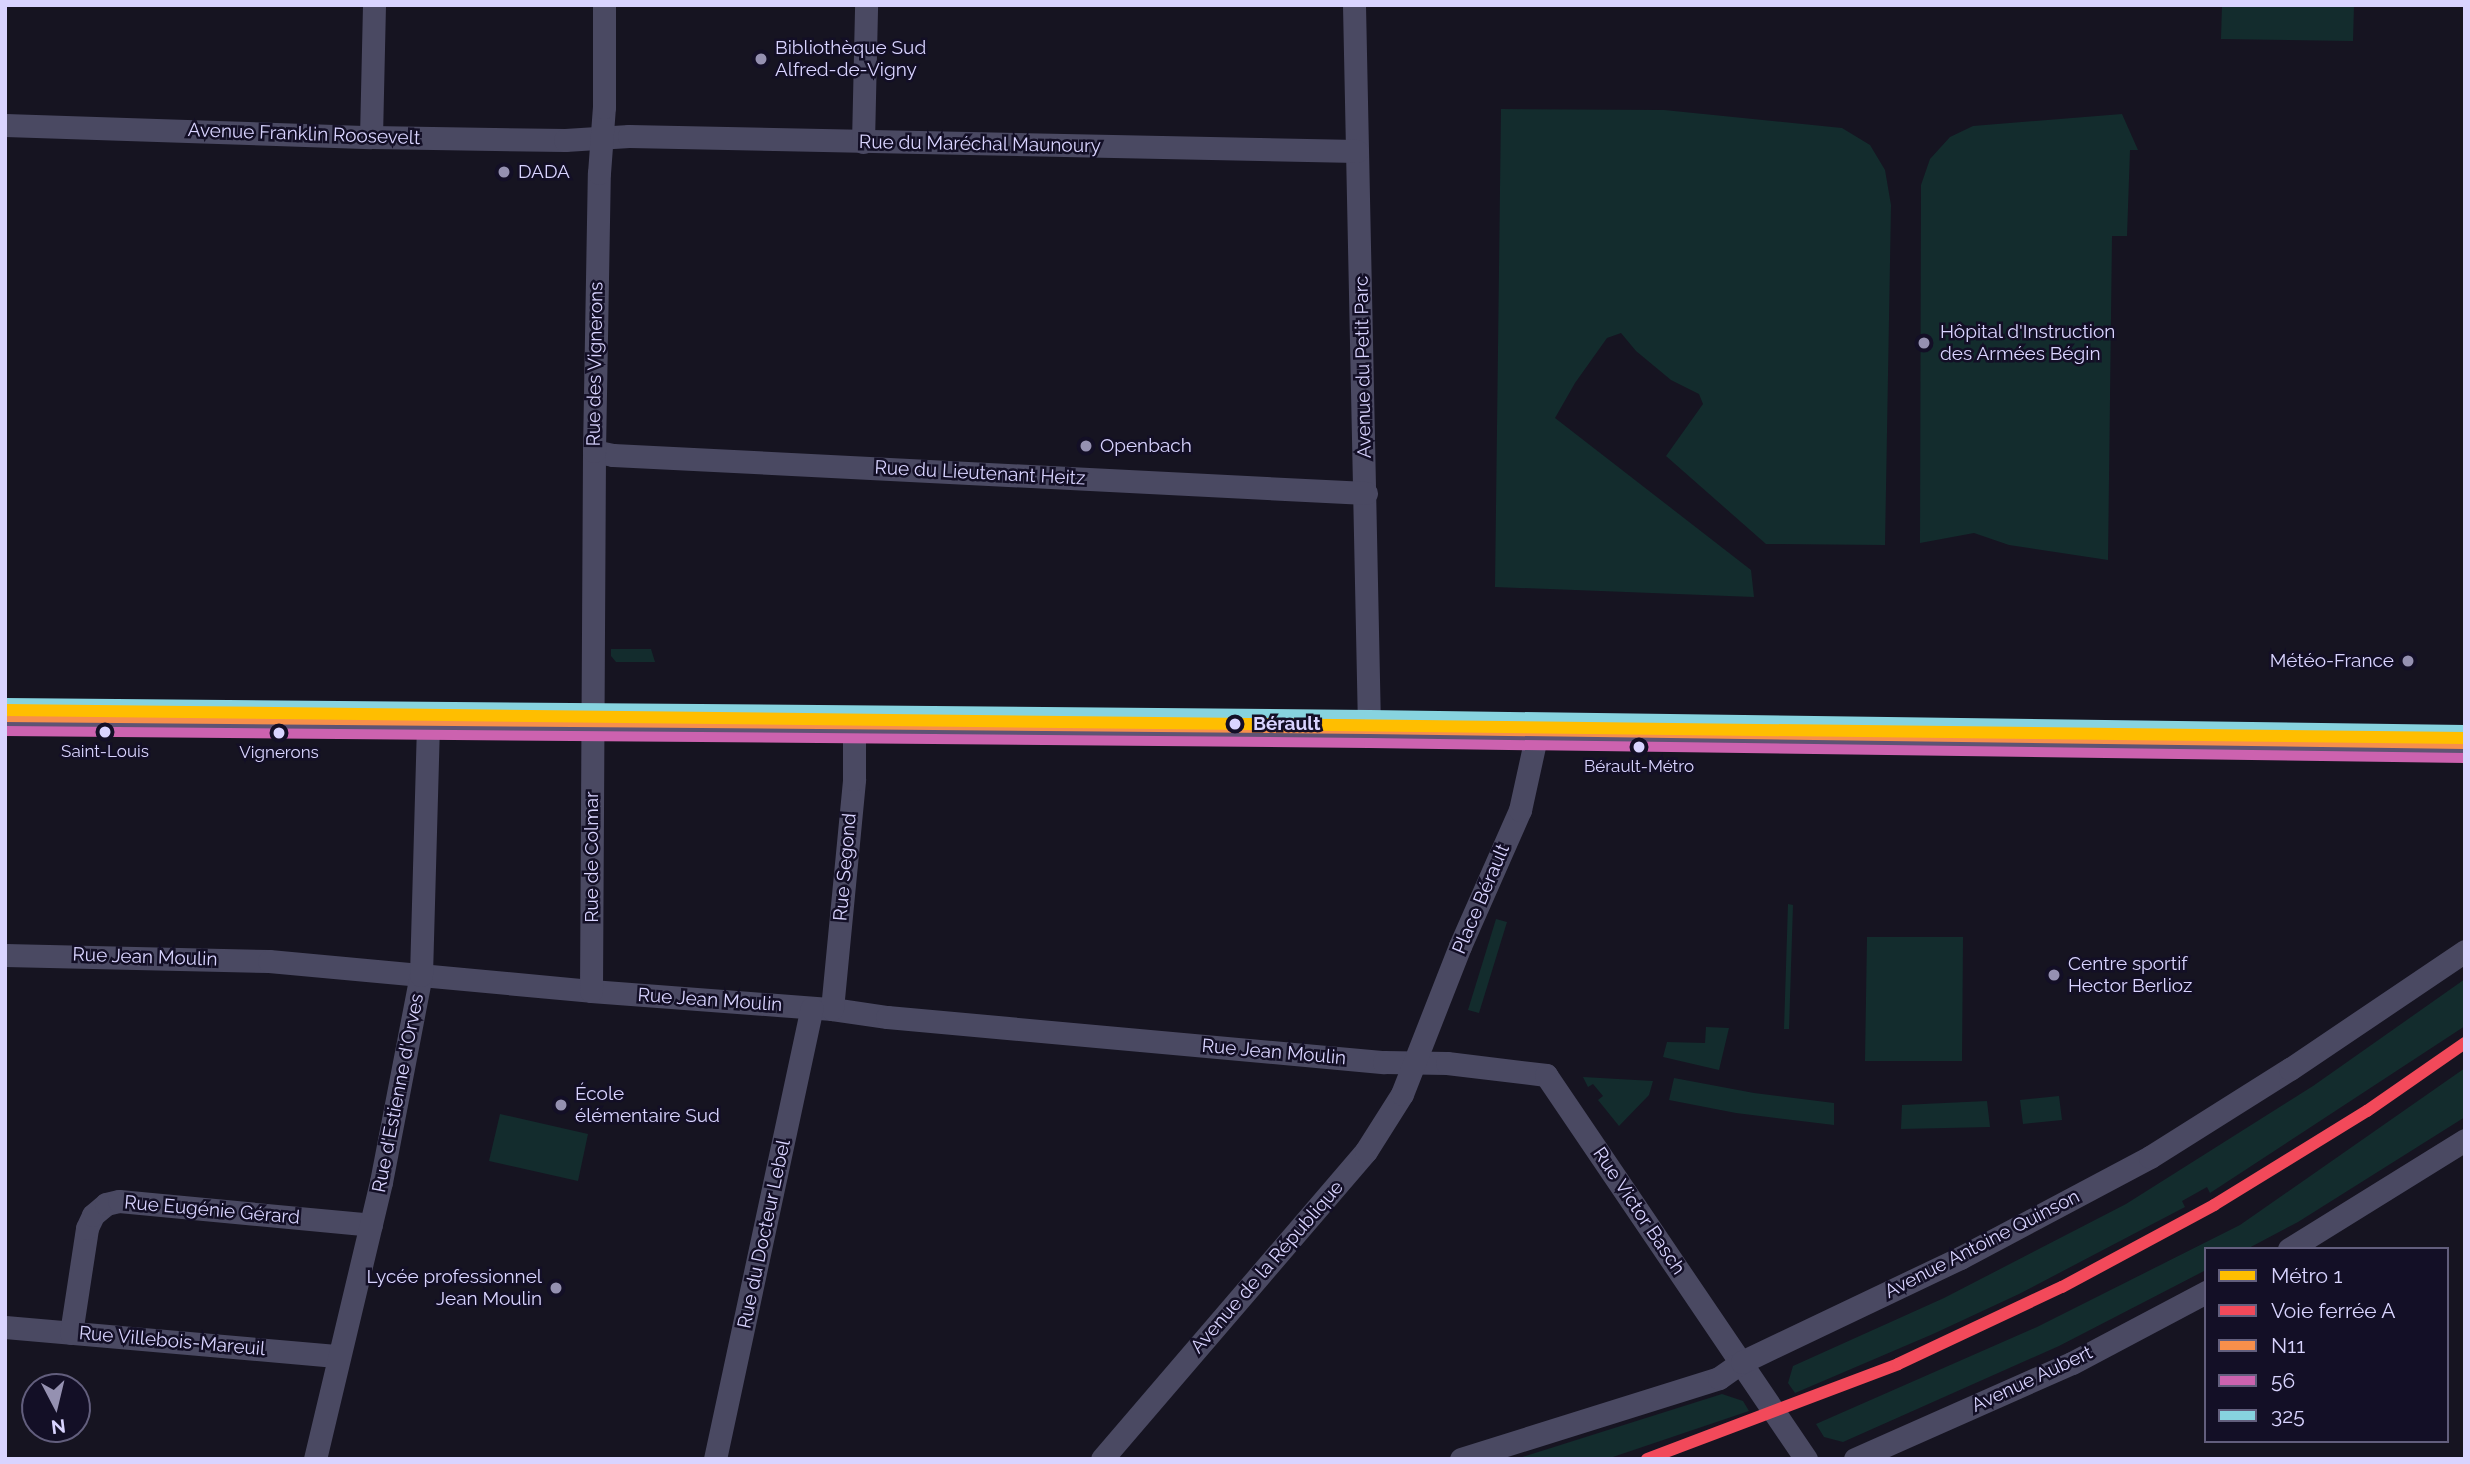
<!DOCTYPE html>
<meta charset="utf-8">
<style>
body{margin:0}
#map{position:relative;width:2470px;height:1464px;overflow:hidden;background:#161421;font-family:Raleway,sans-serif}
div>[style]{position:absolute}
.green>*{inset:0;background:#132c2d}
.minor>*{height:23px;margin:-11.5px;padding:0 11.5px;transform-origin:11.5px;border-radius:11.5px;background:#4a4962}
.primary>*{height:35px;margin:-17.5px;padding:0 17.5px;transform-origin:17.5px;border-radius:17.5px;background:#5e5373}
.bus-1>*{height:10px;margin:-5px;padding:0 5px;transform-origin:5px;border-radius:5px;background:#f78f4b}
.bus-2>*{height:10px;margin:-5px;padding:0 5px;transform-origin:5px;border-radius:5px;background:#cc62af}
.bus-3>*{height:10px;margin:-5px;padding:0 5px;transform-origin:5px;border-radius:5px;background:#87d3df}
.rail-1>*{height:12px;margin:-6px;padding:0 6px;transform-origin:6px;border-radius:6px;background:#f2495a}
.metro-1>*{height:12px;margin:-6px;padding:0 6px;transform-origin:6px;border-radius:6px;background:#ffbe00}
.dots>*{width:19px;height:19px;translate:-50% -50%;box-sizing:border-box;border:4px solid #130f26;border-radius:50%}
span{translate:-50% -50%;white-space:nowrap;text-align:center;line-height:1.15;-webkit-text-stroke:5px #130f26;paint-order:stroke}
.bus-label{font-size:17px;color:#d9d4ff}
.poi-label{font-size:19px;color:#d9d4ff}
.left{translate:0 -50%;text-align:left}
.right{translate:-100% -50%;text-align:right}
.street-label{font-size:19px;color:#d9d4ff}
.stop-label{font-size:19px;color:#d9d4ff;font-weight:700}
.frame{position:absolute;inset:0;border:7px solid #d9d4ff;pointer-events:none}
.legend{position:absolute;left:2204px;top:1247px;width:245px;height:196px;box-sizing:border-box;background:#130f26;border:2px solid #625e7d;margin:0;padding:9px 12px;list-style:none;font-size:21px;color:#d9d4ff}
.legend li{display:flex;align-items:center;gap:14px;height:35px}
.legend b{width:35px;border:2px solid #625e7d}
.north{position:absolute;left:21px;top:1373px;width:70px;height:70px;box-sizing:border-box;background:#130f26;border:2px solid #625e7d;border-radius:50%;rotate:173deg;font-size:19px;font-weight:700;line-height:28px;text-align:center;color:#d9d4ff}
.north::after{content:'';display:block;margin:auto;width:24px;height:32px;background:#9591b1;clip-path:polygon(50% 0,100% 100%,50% 72%,0 100%)}
</style>
<div id="map">
<div class="green">
<i style="clip-path:polygon(2222px 5px,2354px 5px,2353px 41px,2221px 39px)"></i>
<i style="clip-path:polygon(1501px 109px,1664px 110px,1842px 128px,1870px 145px,1885px 170px,1891px 205px,1885px 545px,1766px 544px,1666px 456px,1703px 404px,1699px 394px,1671px 380px,1636px 351px,1621px 333px,1607px 338px,1575px 383px,1555px 418px,1751px 570px,1754px 597px,1495px 587px)"></i>
<i style="clip-path:polygon(2122px 114px,2138px 150px,2130px 150px,2127px 236px,2112px 236px,2108px 560px,2009px 545px,1974px 533px,1920px 543px,1921px 185px,1930px 159px,1950px 137px,1973px 126px)"></i>
<i style="clip-path:polygon(611px 649px,651px 649px,655px 662px,616px 662px,611px 656px)"></i>
<i style="clip-path:polygon(1788px 904px,1793px 905px,1789px 1029px,1784px 1029px)"></i>
<i style="clip-path:polygon(1496px 919px,1507px 922px,1479px 1013px,1468px 1010px)"></i>
<i style="clip-path:polygon(1867px 937px,1963px 937px,1962px 1061px,1865px 1061px)"></i>
<i style="clip-path:polygon(2465px 979px,2465px 1026px,2210px 1193px,2207px 1187px,2182px 1201px,2185px 1207px,2019px 1294px,1933px 1334px,1795px 1393px,1788px 1383px,1793px 1366px,1944px 1298px,2126px 1204px,2313px 1086px)"></i>
<i style="clip-path:polygon(1706px 1027px,1729px 1028px,1719px 1070px,1663px 1057px,1667px 1042px,1705px 1043px)"></i>
<i style="clip-path:polygon(2465px 1068px,2465px 1117px,2298px 1222px,2247px 1249px,2206px 1249px,2206px 1270px,2059px 1346px,1843px 1442px,1824px 1437px,1816px 1424px,2037px 1327px,2240px 1225px)"></i>
<i style="clip-path:polygon(1583px 1077px,1653px 1081px,1649px 1095px,1619px 1126px,1598px 1100px,1603px 1096px,1593px 1084px,1588px 1087px)"></i>
<i style="clip-path:polygon(1674px 1078px,1754px 1093px,1834px 1103px,1834px 1125px,1736px 1113px,1669px 1100px)"></i>
<i style="clip-path:polygon(2059px 1096px,2062px 1120px,2023px 1124px,2020px 1100px)"></i>
<i style="clip-path:polygon(1987px 1101px,1990px 1127px,1901px 1129px,1902px 1105px)"></i>
<i style="clip-path:polygon(500px 1114px,588px 1134px,578px 1181px,489px 1161px)"></i>
<i style="clip-path:polygon(1722px 1394px,1743px 1401px,1749px 1411px,1607px 1459px,1516px 1459px)"></i>
</div>
<div class="minor">
<i style="left:1354px;top:5px;width:724px;rotate:88.81deg"></i>
<i style="left:5px;top:125px;width:366px;rotate:1.9deg"></i>
<i style="left:371px;top:137px;width:194px;rotate:0.9deg"></i>
<i style="left:565px;top:140px;width:64px;rotate:-3.6deg"></i>
<i style="left:629px;top:136px;width:728px;rotate:1.18deg"></i>
<i style="left:371px;top:137px;width:132px;rotate:-88.7deg"></i>
<i style="left:863px;top:142px;width:137px;rotate:-88.7deg"></i>
<i style="left:594px;top:451px;width:19px;rotate:12deg"></i>
<i style="left:613px;top:455px;width:754px;rotate:2.89deg"></i>
<i style="left:5px;top:955px;width:264px;rotate:1.3deg"></i>
<i style="left:269px;top:961px;width:323px;rotate:5.3deg"></i>
<i style="left:591px;top:991px;width:242px;rotate:4.3deg"></i>
<i style="left:832px;top:1009px;width:56px;rotate:8.3deg"></i>
<i style="left:887px;top:1017px;width:499px;rotate:5.2deg"></i>
<i style="left:1384px;top:1062px;width:63px;rotate:0.9deg"></i>
<i style="left:1447px;top:1063px;width:100px;rotate:6.9deg"></i>
<i style="left:1546px;top:1075px;width:464px;rotate:55.9deg"></i>
<i style="left:591px;top:991px;width:540px;rotate:-89.68deg"></i>
<i style="left:594px;top:451px;width:278px;rotate:-89deg"></i>
<i style="left:599px;top:173px;width:66px;rotate:-85.7deg"></i>
<i style="left:604px;top:107px;width:102px;rotate:-90deg"></i>
<i style="left:832px;top:1009px;width:231px;rotate:-84.5deg"></i>
<i style="left:854px;top:779px;width:56px;rotate:-90deg"></i>
<i style="left:2289px;top:1249px;width:207px;rotate:-31.8deg"></i>
<i style="left:5px;top:1327px;width:335px;rotate:5deg"></i>
<i style="left:71px;top:1333px;width:106px;rotate:-81.3deg"></i>
<i style="left:87px;top:1228px;width:14px;rotate:-65deg"></i>
<i style="left:93px;top:1215px;width:17px;rotate:-40deg"></i>
<i style="left:106px;top:1204px;width:13px;rotate:-13deg"></i>
<i style="left:119px;top:1201px;width:253px;rotate:5.4deg"></i>
<i style="left:315px;top:1459px;width:285px;rotate:-76.6deg"></i>
<i style="left:381px;top:1182px;width:211px;rotate:-79.1deg"></i>
<i style="left:421px;top:975px;width:254px;rotate:-88.4deg"></i>
<i style="left:715px;top:1459px;width:461px;rotate:-77.9deg"></i>
<i style="left:1102px;top:1459px;width:406px;rotate:-49.4deg"></i>
<i style="left:1366px;top:1151px;width:67px;rotate:-57.7deg"></i>
<i style="left:1402px;top:1094px;width:159px;rotate:-68.6deg"></i>
<i style="left:1460px;top:946px;width:149px;rotate:-66.2deg"></i>
<i style="left:1520px;top:810px;width:79px;rotate:-77.6deg"></i>
<i style="left:1461px;top:1459px;width:270px;rotate:-17.4deg"></i>
<i style="left:1719px;top:1378px;width:28px;rotate:-35deg"></i>
<i style="left:1742px;top:1362px;width:242px;rotate:-25.5deg"></i>
<i style="left:1960px;top:1258px;width:215px;rotate:-28deg"></i>
<i style="left:2150px;top:1157px;width:165px;rotate:-32.2deg"></i>
<i style="left:2290px;top:1069px;width:211px;rotate:-34deg"></i>
<i style="left:1855px;top:1459px;width:237px;rotate:-23.9deg"></i>
<i style="left:2072px;top:1363px;width:152px;rotate:-27.9deg"></i>
</div>
<div class="primary">
<i style="left:5px;top:717px;width:1364px;rotate:0.5deg"></i>
<i style="left:1369px;top:729px;width:1096px;rotate:0.78deg"></i>
</div>
<div class="bus-1">
<i style="left:5px;top:717px;width:1364px;rotate:0.5deg"></i>
<i style="left:1369px;top:729px;width:1096px;rotate:0.78deg"></i>
</div>
<div class="bus-2">
<i style="left:5px;top:731px;width:1364px;rotate:0.5deg"></i>
<i style="left:1369px;top:743px;width:1096px;rotate:0.78deg"></i>
</div>
<div class="bus-3">
<i style="left:5px;top:703px;width:1364px;rotate:0.5deg"></i>
<i style="left:1369px;top:715px;width:1096px;rotate:0.78deg"></i>
</div>
<div class="rail-1">
<i style="left:1647px;top:1459px;width:268px;rotate:-20.7deg"></i>
<i style="left:1898px;top:1364px;width:181px;rotate:-25.2deg"></i>
<i style="left:2062px;top:1287px;width:173px;rotate:-28.3deg"></i>
<i style="left:2214px;top:1205px;width:180px;rotate:-31.6deg"></i>
<i style="left:2367px;top:1111px;width:119px;rotate:-34.8deg"></i>
</div>
<div class="metro-1">
<i style="left:5px;top:710px;width:2460px;rotate:0.65deg"></i>
</div>
<div class="dots">
<i style="left:761px;top:59px;background:#9591b1"></i>
<i style="left:504px;top:172px;background:#9591b1"></i>
<i style="left:1924px;top:343px;background:#9591b1"></i>
<i style="left:1086px;top:446px;background:#9591b1"></i>
<i style="left:2408px;top:661px;background:#9591b1"></i>
<i style="left:1235px;top:724px;background:#d9d4ff"></i>
<i style="left:105px;top:732px;background:#d9d4ff"></i>
<i style="left:279px;top:733px;background:#d9d4ff"></i>
<i style="left:1639px;top:747px;background:#d9d4ff"></i>
<i style="left:2054px;top:975px;background:#9591b1"></i>
<i style="left:561px;top:1105px;background:#9591b1"></i>
<i style="left:556px;top:1288px;background:#9591b1"></i>
</div>
<div class="bus-label">
<span style="left:105px;top:752px">Saint-Louis</span>
<span style="left:279px;top:753px">Vignerons</span>
<span style="left:1639px;top:767px">Bérault-Métro</span>
</div>
<div class="poi-label">
<span class="left" style="left:775px;top:59px">Bibliothèque Sud<br>Alfred-de-Vigny</span>
<span class="left" style="left:518px;top:172px">DADA</span>
<span class="left" style="left:1940px;top:343px">Hôpital d'Instruction<br>des Armées Bégin</span>
<span class="left" style="left:1100px;top:446px">Openbach</span>
<span class="right" style="left:2394px;top:661px">Météo-France</span>
<span class="left" style="left:2068px;top:975px">Centre sportif<br>Hector Berlioz</span>
<span class="left" style="left:575px;top:1105px">École<br>élémentaire Sud</span>
<span class="right" style="left:542px;top:1288px">Lycée professionnel<br>Jean Moulin</span>
</div>
<div class="street-label">
<span style="left:304px;top:134px;rotate:2deg">Avenue Franklin Roosevelt</span>
<span style="left:980px;top:144px;rotate:1deg">Rue du Maréchal Maunoury</span>
<span style="left:595px;top:364px;rotate:-89deg">Rue des Vignerons</span>
<span style="left:1363px;top:367px;rotate:-91deg">Avenue du Petit Parc</span>
<span style="left:980px;top:473px;rotate:3deg">Rue du Lieutenant Heitz</span>
<span style="left:592px;top:857px;rotate:-90deg">Rue de Colmar</span>
<span style="left:845px;top:867px;rotate:-85deg">Rue Segond</span>
<span style="left:1481px;top:899px;rotate:-67deg">Place Bérault</span>
<span style="left:145px;top:957px;rotate:2deg">Rue Jean Moulin</span>
<span style="left:710px;top:1000px;rotate:4deg">Rue Jean Moulin</span>
<span style="left:1274px;top:1052px;rotate:5deg">Rue Jean Moulin</span>
<span style="left:398px;top:1093px;rotate:-79deg">Rue d'Estienne d'Orves</span>
<span style="left:212px;top:1210px;rotate:5deg">Rue Eugénie Gérard</span>
<span style="left:1639px;top:1211px;rotate:56deg">Rue Victor Basch</span>
<span style="left:764px;top:1234px;rotate:-78deg">Rue du Docteur Lebel</span>
<span style="left:1982px;top:1244px;rotate:-27deg">Avenue Antoine Quinson</span>
<span style="left:1267px;top:1267px;rotate:-49deg">Avenue de la République</span>
<span style="left:172px;top:1341px;rotate:5deg">Rue Villebois-Mareuil</span>
<span style="left:2032px;top:1379px;rotate:-25deg">Avenue Aubert</span>
</div>
<div class="stop-label">
<span class="left" style="left:1253px;top:724px">Bérault</span>
</div>
<div class="frame"></div>
<ul class="legend">
<li><b style="height:9px;background:#ffbe00"></b>Métro 1</li>
<li><b style="height:9px;background:#f2495a"></b>Voie ferrée A</li>
<li><b style="height:9px;background:#f78f4b"></b>N11</li>
<li><b style="height:9px;background:#cc62af"></b>56</li>
<li><b style="height:9px;background:#87d3df"></b>325</li>
</ul>
<div class="north">N</div>
</div>
